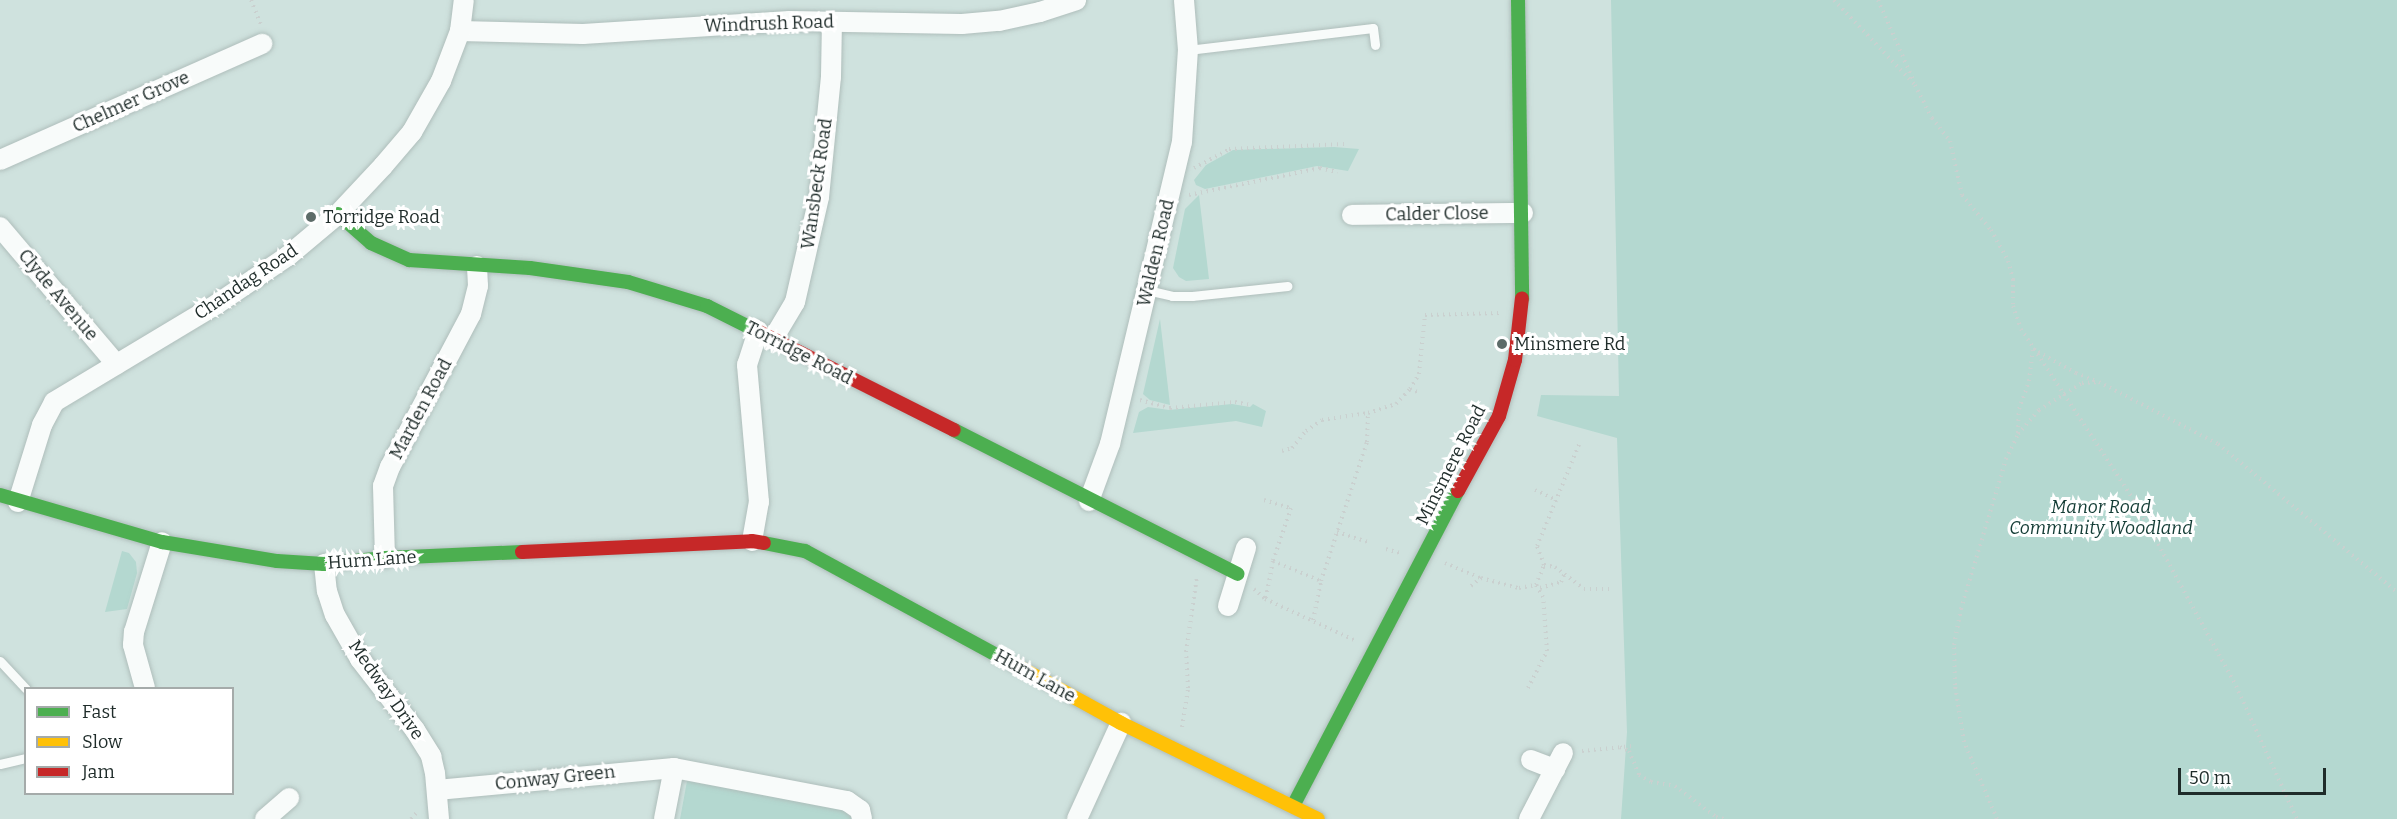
<!DOCTYPE html>
<style>
body{margin:0}
#map{position:relative;width:2397px;height:819px;overflow:hidden;background:#cfe2de;font-family:Bitter,serif}
div>[style]{position:absolute}
.green>*{inset:0;background:#b4d8d0}
.path>*{height:4px;margin-top:-2px;transform-origin:0;background:repeating-linear-gradient(90deg,#cad0cf 0 1.5px,transparent 0 6px)}
.roads{filter:drop-shadow(0 0 2px #afbebb) drop-shadow(0 0 2px #afbebb)}
.lane>*{height:9px;margin:-4.5px;padding:0 4.5px;transform-origin:4.5px;border-radius:4.5px;background:#f8fbfa}
.street>*{height:20px;margin:-10px;padding:0 10px;transform-origin:10px;border-radius:10px;background:#f8fbfa}
.fast>*{height:14px;margin:-7px;padding:0 7px;transform-origin:7px;border-radius:7px;background:#4caf50}
.slow>*{height:14px;margin:-7px;padding:0 7px;transform-origin:7px;border-radius:7px;background:#ffc107}
.jam>*{height:14px;margin:-7px;padding:0 7px;transform-origin:7px;border-radius:7px;background:#c62828}
.dots>*{width:16px;height:16px;translate:-50% -50%;box-sizing:border-box;border:3px solid #fff;border-radius:50%}
span{translate:-50% -50%;white-space:nowrap;text-align:center;line-height:1.15;-webkit-text-stroke:6px #fff;paint-order:stroke}
.street-label{font-size:18px;color:#1f2c2a}
.poi-label{font-size:18px;color:#1f2c2a}
.left{translate:0 -50%;text-align:left}
.park-label{font-size:18px;color:#133c35;font-style:italic}
.legend{position:absolute;left:24px;top:687px;width:210px;height:108px;box-sizing:border-box;background:#fff;border:2px solid #a5abaa;margin:0;padding:8px 10px;list-style:none;font-size:18px;color:#1f2c2a}
.legend li{display:flex;align-items:center;gap:12px;height:30px}
.legend b{width:30px;border:2px solid #a5abaa}
.scale{position:absolute;left:2178px;top:768px;width:148px;height:27px;box-sizing:border-box;border:3px solid #1f2c2a;border-top:0;padding-left:8px;font-size:18px;line-height:21px;white-space:nowrap;color:#1f2c2a;-webkit-text-stroke:4px #fff;paint-order:stroke}
</style>
<div id="map">
<div class="green">
<i style="clip-path:polygon(1611px 0,2397px 0,2397px 819px,1621px 819px,1627px 732px,1617px 438px,1537px 416px,1541px 395px,1619px 396px)"></i>
<i style="clip-path:polygon(1334px 147px,1359px 149px,1348px 171px,1317px 166px,1205px 189px,1196px 185px,1194px 180px,1206px 165px,1233px 150px)"></i>
<i style="clip-path:polygon(1199px 195px,1209px 279px,1186px 281px,1179px 277px,1173px 268px,1185px 209px)"></i>
<i style="clip-path:polygon(1160px 319px,1170px 405px,1150px 400px,1143px 394px)"></i>
<i style="clip-path:polygon(1232px 404px,1250px 407px,1253px 404px,1266px 411px,1262px 427px,1236px 421px,1133px 433px,1139px 412px,1148px 407px,1169px 410px)"></i>
<i style="clip-path:polygon(122px 551px,129px 553px,136px 562px,137px 573px,127px 609px,105px 612px)"></i>
<i style="clip-path:polygon(687px 781px,841px 808px,853px 819px,680px 819px)"></i>
</div>
<div class="path">
<i style="left:251px;top:0;width:29px;rotate:68deg"></i>
<i style="left:1834px;top:0;width:117px;rotate:46.4deg"></i>
<i style="left:1915px;top:85px;width:37px;rotate:63deg"></i>
<i style="left:1932px;top:118px;width:29px;rotate:52deg"></i>
<i style="left:1950px;top:141px;width:55px;rotate:77.5deg"></i>
<i style="left:1962px;top:195px;width:45px;rotate:50.4deg"></i>
<i style="left:1991px;top:230px;width:35px;rotate:61deg"></i>
<i style="left:2008px;top:261px;width:19px;rotate:74deg"></i>
<i style="left:2013px;top:279px;width:27px;rotate:90deg"></i>
<i style="left:2013px;top:306px;width:24px;rotate:71deg"></i>
<i style="left:2021px;top:329px;width:207px;rotate:56.6deg"></i>
<i style="left:2135px;top:502px;width:210px;rotate:61.2deg"></i>
<i style="left:2236px;top:686px;width:146px;rotate:65.4deg"></i>
<i style="left:1878px;top:0;width:90px;rotate:66.3deg"></i>
<i style="left:1194px;top:168px;width:40px;rotate:-28deg"></i>
<i style="left:1229px;top:149px;width:115px;rotate:-2.5deg"></i>
<i style="left:1189px;top:195px;width:134px;rotate:-11.6deg"></i>
<i style="left:1320px;top:168px;width:18px;rotate:13deg"></i>
<i style="left:1410px;top:389px;width:11px;rotate:22deg"></i>
<i style="left:1140px;top:400px;width:31px;rotate:15deg"></i>
<i style="left:1170px;top:408px;width:65px;rotate:-5.3deg"></i>
<i style="left:1235px;top:402px;width:15px;rotate:11deg"></i>
<i style="left:2018px;top:433px;width:24px;rotate:-88deg"></i>
<i style="left:2019px;top:409px;width:30px;rotate:-70deg"></i>
<i style="left:2029px;top:381px;width:32px;rotate:-83deg"></i>
<i style="left:2033px;top:349px;width:49px;rotate:29.2deg"></i>
<i style="left:2076px;top:373px;width:22px;rotate:22deg"></i>
<i style="left:1282px;top:451px;width:10px;rotate:-17deg"></i>
<i style="left:1292px;top:448px;width:22px;rotate:-51deg"></i>
<i style="left:1306px;top:431px;width:19px;rotate:-35deg"></i>
<i style="left:1322px;top:420px;width:47px;rotate:-8.7deg"></i>
<i style="left:1368px;top:413px;width:29px;rotate:-18deg"></i>
<i style="left:1396px;top:404px;width:21px;rotate:-47deg"></i>
<i style="left:1410px;top:389px;width:17px;rotate:-59deg"></i>
<i style="left:1419px;top:374px;width:59px;rotate:-84.2deg"></i>
<i style="left:1425px;top:315px;width:75px;rotate:-1.5deg"></i>
<i style="left:1535px;top:490px;width:23px;rotate:25deg"></i>
<i style="left:1264px;top:500px;width:28px;rotate:17deg"></i>
<i style="left:1291px;top:508px;width:56px;rotate:108.8deg"></i>
<i style="left:1273px;top:561px;width:38px;rotate:101deg"></i>
<i style="left:1337px;top:532px;width:32px;rotate:18deg"></i>
<i style="left:1386px;top:549px;width:15px;rotate:16deg"></i>
<i style="left:1273px;top:561px;width:52px;rotate:22.6deg"></i>
<i style="left:1445px;top:563px;width:39px;rotate:23deg"></i>
<i style="left:1481px;top:578px;width:39px;rotate:15deg"></i>
<i style="left:1519px;top:588px;width:17px;rotate:-10deg"></i>
<i style="left:1536px;top:585px;width:22px;rotate:-68deg"></i>
<i style="left:1544px;top:565px;width:20px;rotate:-110deg"></i>
<i style="left:1537px;top:546px;width:113px;rotate:-67.5deg"></i>
<i style="left:1544px;top:565px;width:11px;rotate:10deg"></i>
<i style="left:1555px;top:567px;width:36px;rotate:37deg"></i>
<i style="left:1584px;top:589px;width:30px"></i>
<i style="left:1471px;top:586px;width:13px;rotate:-39deg"></i>
<i style="left:1540px;top:588px;width:22px;rotate:-16deg"></i>
<i style="left:1561px;top:582px;width:10px;rotate:-66deg"></i>
<i style="left:1254px;top:589px;width:15px;rotate:42deg"></i>
<i style="left:1265px;top:599px;width:98px;rotate:24.7deg"></i>
<i style="left:1313px;top:620px;width:40px;rotate:-78deg"></i>
<i style="left:1321px;top:581px;width:146px;rotate:-71.7deg"></i>
<i style="left:1367px;top:442px;width:29px;rotate:-88deg"></i>
<i style="left:1528px;top:688px;width:42px;rotate:-62.8deg"></i>
<i style="left:1547px;top:651px;width:54px;rotate:-94.2deg"></i>
<i style="left:1543px;top:597px;width:14px;rotate:-120deg"></i>
<i style="left:1182px;top:727px;width:39px;rotate:-81deg"></i>
<i style="left:1188px;top:688px;width:36px;rotate:-93deg"></i>
<i style="left:1186px;top:652px;width:76px;rotate:-81.7deg"></i>
<i style="left:1620px;top:747px;width:10px;rotate:24deg"></i>
<i style="left:1629px;top:751px;width:26px;rotate:67deg"></i>
<i style="left:1639px;top:775px;width:14px;rotate:30deg"></i>
<i style="left:1651px;top:782px;width:24px;rotate:9deg"></i>
<i style="left:1675px;top:786px;width:51px;rotate:37.1deg"></i>
<i style="left:1716px;top:817px;width:8px;rotate:14deg"></i>
<i style="left:1582px;top:751px;width:50px;rotate:-5.7deg"></i>
<i style="left:411px;top:819px;width:11px;rotate:-49deg"></i>
<i style="left:1997px;top:819px;width:84px;rotate:-113.2deg"></i>
<i style="left:1964px;top:742px;width:58px;rotate:-99deg"></i>
<i style="left:1955px;top:685px;width:40px;rotate:-91.4deg"></i>
<i style="left:1954px;top:645px;width:37px;rotate:-79deg"></i>
<i style="left:1961px;top:609px;width:157px;rotate:-73.3deg"></i>
<i style="left:2006px;top:459px;width:28px;rotate:-64deg"></i>
<i style="left:2018px;top:434px;width:32px;rotate:-49deg"></i>
<i style="left:2039px;top:410px;width:51px;rotate:-32.1deg"></i>
<i style="left:2082px;top:383px;width:17px;rotate:-3deg"></i>
<i style="left:2099px;top:382px;width:134px;rotate:27.5deg"></i>
<i style="left:2218px;top:444px;width:232px;rotate:39.6deg"></i>
</div>
<div class="roads">
<div class="lane">
<i style="left:1188px;top:50px;width:186px;rotate:-6.8deg"></i>
<i style="left:1373px;top:28px;width:17px;rotate:83deg"></i>
<i style="left:1147px;top:290px;width:26px;rotate:13deg"></i>
<i style="left:1172px;top:296px;width:20px"></i>
<i style="left:1192px;top:296px;width:96px;rotate:-6deg"></i>
<i style="left:0;top:661px;width:38px;rotate:47deg"></i>
<i style="left:0;top:764px;width:27px;rotate:-13deg"></i>
</div>
<div class="street">
<i style="left:460px;top:31px;width:123px;rotate:1.4deg"></i>
<i style="left:583px;top:34px;width:207px;rotate:-3.6deg"></i>
<i style="left:790px;top:21px;width:172px;rotate:1deg"></i>
<i style="left:962px;top:24px;width:37px;rotate:-5deg"></i>
<i style="left:999px;top:21px;width:42px;rotate:-12.4deg"></i>
<i style="left:1040px;top:12px;width:38px;rotate:-18deg"></i>
<i style="left:0;top:160px;width:287px;rotate:-23.9deg"></i>
<i style="left:1352px;top:215px;width:171px;rotate:-0.7deg"></i>
<i style="left:0;top:227px;width:180px;rotate:49.7deg"></i>
<i style="left:773px;top:339px;width:43px;rotate:-59.3deg"></i>
<i style="left:795px;top:302px;width:108px;rotate:-77.1deg"></i>
<i style="left:819px;top:197px;width:121px;rotate:-84.3deg"></i>
<i style="left:831px;top:77px;width:55px;rotate:-89deg"></i>
<i style="left:1089px;top:501px;width:61px;rotate:-69.8deg"></i>
<i style="left:1110px;top:444px;width:310px;rotate:-76.6deg"></i>
<i style="left:1182px;top:142px;width:92px;rotate:-86.3deg"></i>
<i style="left:1188px;top:50px;width:50px;rotate:-94.6deg"></i>
<i style="left:18px;top:502px;width:81px;rotate:-72.7deg"></i>
<i style="left:42px;top:425px;width:26px;rotate:-62deg"></i>
<i style="left:54px;top:402px;width:190px;rotate:-31deg"></i>
<i style="left:217px;top:304px;width:86px;rotate:-34.1deg"></i>
<i style="left:288px;top:256px;width:65px;rotate:-40deg"></i>
<i style="left:338px;top:214px;width:66px;rotate:-46.8deg"></i>
<i style="left:383px;top:166px;width:45px;rotate:-49.5deg"></i>
<i style="left:412px;top:132px;width:59px;rotate:-60.4deg"></i>
<i style="left:441px;top:81px;width:53px;rotate:-69.2deg"></i>
<i style="left:460px;top:31px;width:31px;rotate:-83deg"></i>
<i style="left:752px;top:541px;width:40px;rotate:-80deg"></i>
<i style="left:759px;top:502px;width:138px;rotate:-95deg"></i>
<i style="left:747px;top:365px;width:36px;rotate:-72deg"></i>
<i style="left:385px;top:558px;width:72px;rotate:-91.6deg"></i>
<i style="left:383px;top:486px;width:20px;rotate:-70deg"></i>
<i style="left:390px;top:467px;width:173px;rotate:-62.1deg"></i>
<i style="left:471px;top:314px;width:29px;rotate:-76deg"></i>
<i style="left:478px;top:286px;width:20px;rotate:-93deg"></i>
<i style="left:324px;top:564px;width:27px;rotate:84deg"></i>
<i style="left:327px;top:591px;width:25px;rotate:72deg"></i>
<i style="left:335px;top:615px;width:51px;rotate:60.4deg"></i>
<i style="left:360px;top:659px;width:90px;rotate:52.2deg"></i>
<i style="left:415px;top:730px;width:31px;rotate:58deg"></i>
<i style="left:431px;top:756px;width:17px;rotate:77deg"></i>
<i style="left:435px;top:773px;width:46px;rotate:85deg"></i>
<i style="left:1228px;top:606px;width:61px;rotate:-72.8deg"></i>
<i style="left:145px;top:688px;width:45px;rotate:-105.6deg"></i>
<i style="left:133px;top:645px;width:13px;rotate:-86deg"></i>
<i style="left:134px;top:632px;width:94px;rotate:-72.7deg"></i>
<i style="left:1531px;top:760px;width:26px;rotate:21deg"></i>
<i style="left:437px;top:790px;width:238px;rotate:-5.3deg"></i>
<i style="left:674px;top:768px;width:176px;rotate:10.8deg"></i>
<i style="left:847px;top:801px;width:16px;rotate:35deg"></i>
<i style="left:860px;top:810px;width:9px;rotate:77deg"></i>
<i style="left:265px;top:819px;width:32px;rotate:-41deg"></i>
<i style="left:664px;top:819px;width:52px;rotate:-78.9deg"></i>
<i style="left:1077px;top:819px;width:106px;rotate:-65.4deg"></i>
<i style="left:1529px;top:819px;width:74px;rotate:-62.7deg"></i>
</div>
<div class="fast">
<i style="left:1518px;top:0;width:298px;rotate:89.2deg"></i>
<i style="left:338px;top:214px;width:44px;rotate:41.3deg"></i>
<i style="left:371px;top:243px;width:42px;rotate:24.1deg"></i>
<i style="left:409px;top:260px;width:121px;rotate:3.8deg"></i>
<i style="left:530px;top:268px;width:99px;rotate:8.1deg"></i>
<i style="left:628px;top:282px;width:83px;rotate:16.9deg"></i>
<i style="left:707px;top:306px;width:58px;rotate:26.6deg"></i>
<i style="left:954px;top:430px;width:318px;rotate:26.9deg"></i>
<i style="left:0;top:495px;width:169px;rotate:16.2deg"></i>
<i style="left:162px;top:542px;width:117px;rotate:9.4deg"></i>
<i style="left:277px;top:561px;width:47px;rotate:3.7deg"></i>
<i style="left:324px;top:564px;width:61px;rotate:-5.6deg"></i>
<i style="left:385px;top:558px;width:137px;rotate:-2.5deg"></i>
<i style="left:764px;top:543px;width:42px;rotate:11deg"></i>
<i style="left:805px;top:551px;width:243px;rotate:28.5deg"></i>
<i style="left:1293px;top:806px;width:356px;rotate:-62.4deg"></i>
</div>
<div class="slow">
<i style="left:1019px;top:667px;width:116px;rotate:28.8deg"></i>
<i style="left:1121px;top:723px;width:219px;rotate:26deg"></i>
</div>
<div class="jam">
<i style="left:759px;top:332px;width:218px;rotate:26.7deg"></i>
<i style="left:1458px;top:491px;width:85px;rotate:-61.3deg"></i>
<i style="left:1499px;top:416px;width:58px;rotate:-74.1deg"></i>
<i style="left:1515px;top:360px;width:62px;rotate:-83.6deg"></i>
<i style="left:522px;top:552px;width:230px;rotate:-2.7deg"></i>
<i style="left:752px;top:541px;width:12px;rotate:9deg"></i>
</div>
</div>
<div class="dots">
<i style="left:311px;top:217px;background:#5d6c69"></i>
<i style="left:1502px;top:344px;background:#5d6c69"></i>
</div>
<div class="street-label">
<span style="left:769px;top:24px;rotate:-2deg">Windrush Road</span>
<span style="left:131px;top:102px;rotate:-24deg">Chelmer Grove</span>
<span style="left:817px;top:184px;rotate:-82deg">Wansbeck Road</span>
<span style="left:1437px;top:214px;rotate:-1deg">Calder Close</span>
<span style="left:1156px;top:253px;rotate:-77deg">Walden Road</span>
<span style="left:246px;top:282px;rotate:-34deg">Chandag Road</span>
<span style="left:58px;top:295px;rotate:50deg">Clyde Avenue</span>
<span style="left:799px;top:353px;rotate:27deg">Torridge Road</span>
<span style="left:421px;top:409px;rotate:-62deg">Marden Road</span>
<span style="left:1451px;top:465px;rotate:-63deg">Minsmere Road</span>
<span style="left:372px;top:560px;rotate:-4deg">Hurn Lane</span>
<span style="left:1035px;top:676px;rotate:29deg">Hurn Lane</span>
<span style="left:386px;top:690px;rotate:55deg">Medway Drive</span>
<span style="left:555px;top:778px;rotate:-6deg">Conway Green</span>
</div>
<div class="poi-label">
<span class="left" style="left:323px;top:217px">Torridge Road</span>
<span class="left" style="left:1514px;top:344px">Minsmere Rd</span>
</div>
<div class="park-label">
<span style="left:2101px;top:518px">Manor Road<br>Community Woodland</span>
</div>
<ul class="legend">
<li><b style="height:8px;background:#4caf50"></b>Fast</li>
<li><b style="height:8px;background:#ffc107"></b>Slow</li>
<li><b style="height:8px;background:#c62828"></b>Jam</li>
</ul>
<div class="scale">50 m</div>
</div>
